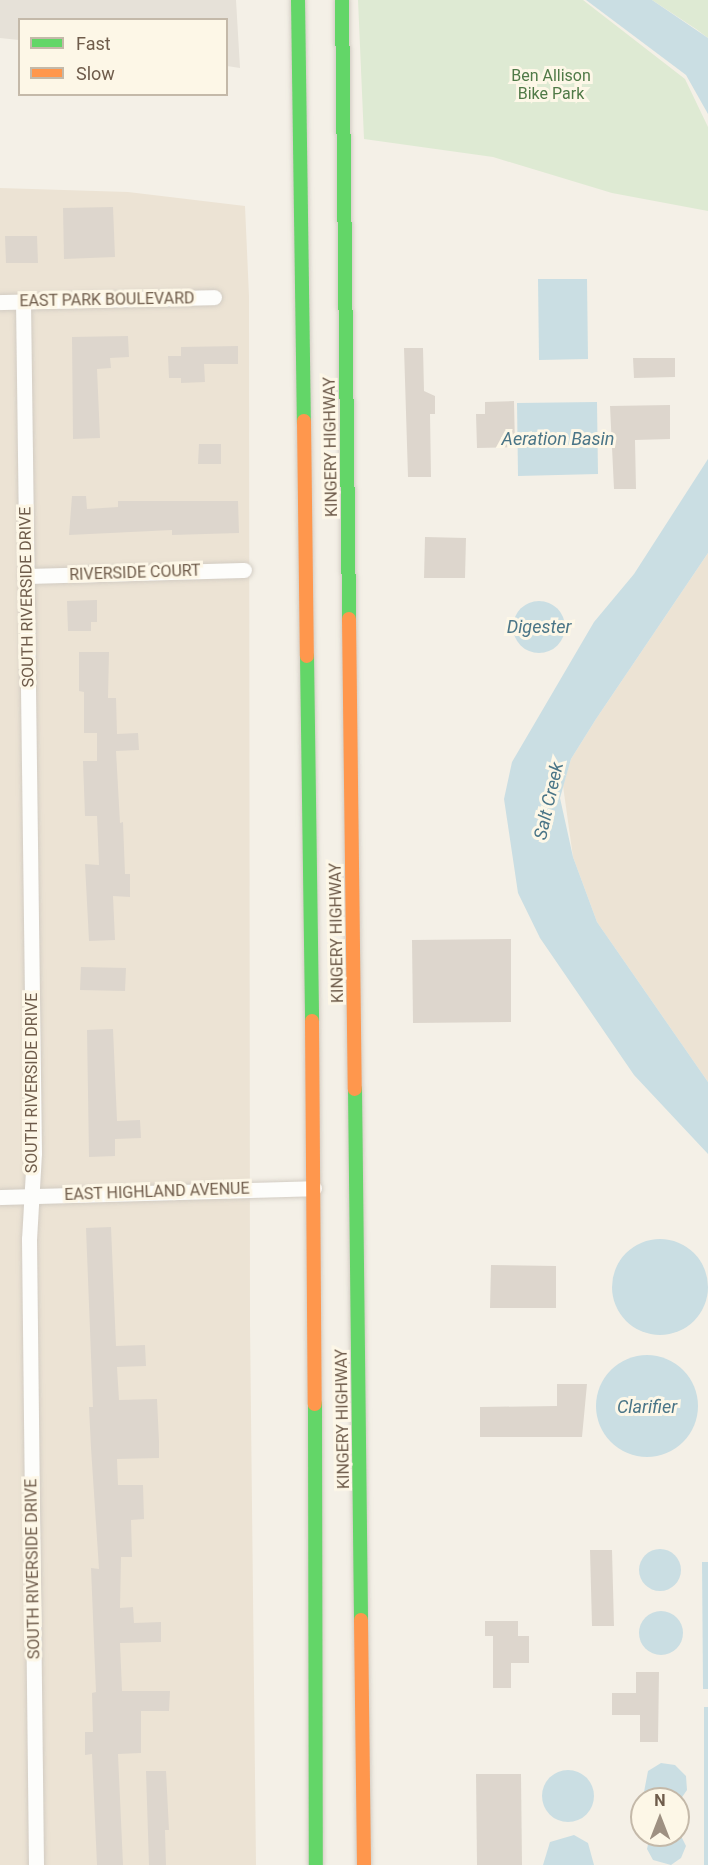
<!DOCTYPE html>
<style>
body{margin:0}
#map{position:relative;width:708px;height:1865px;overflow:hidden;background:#f4f0e7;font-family:Roboto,sans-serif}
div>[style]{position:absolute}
.residential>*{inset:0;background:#ece3d4}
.industrial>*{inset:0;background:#e6e1d8}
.green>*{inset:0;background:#deead3}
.water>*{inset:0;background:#cadee3}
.round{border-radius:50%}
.building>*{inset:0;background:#ddd6cd}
.roads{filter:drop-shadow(0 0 2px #d2ccc3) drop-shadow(0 0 2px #d2ccc3)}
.street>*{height:15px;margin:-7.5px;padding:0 7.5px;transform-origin:7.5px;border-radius:7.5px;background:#fdfdfb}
.fast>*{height:14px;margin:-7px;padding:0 7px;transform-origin:7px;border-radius:7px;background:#63d668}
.slow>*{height:14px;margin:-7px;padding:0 7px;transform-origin:7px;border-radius:7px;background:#ff974d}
span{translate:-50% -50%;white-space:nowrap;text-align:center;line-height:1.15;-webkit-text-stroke:6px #fdf7e7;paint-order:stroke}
.park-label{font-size:16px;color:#507a47}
.street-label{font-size:16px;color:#6f5c4b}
.water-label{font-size:18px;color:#4a7587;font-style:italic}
.legend{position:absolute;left:18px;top:18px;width:210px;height:78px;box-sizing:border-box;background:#fdf7e7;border:2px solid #c4b9a9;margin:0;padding:8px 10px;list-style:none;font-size:18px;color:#6f5c4b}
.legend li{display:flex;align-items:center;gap:12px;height:30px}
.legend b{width:30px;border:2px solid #c4b9a9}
.north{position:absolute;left:630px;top:1787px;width:60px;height:60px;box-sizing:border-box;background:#fdf7e7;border:2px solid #c4b9a9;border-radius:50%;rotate:0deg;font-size:16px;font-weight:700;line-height:24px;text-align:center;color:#6f5c4b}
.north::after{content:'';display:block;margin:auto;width:21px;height:27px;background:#9e9082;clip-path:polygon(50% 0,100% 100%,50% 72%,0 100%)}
</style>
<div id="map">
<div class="residential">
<i style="clip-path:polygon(0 188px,128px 192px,245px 206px,249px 296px,250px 1324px,256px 1865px,0 1865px)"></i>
<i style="clip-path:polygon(708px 553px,708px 1082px,597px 922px,573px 857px,563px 786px,571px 759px,596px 719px)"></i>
</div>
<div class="industrial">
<i style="clip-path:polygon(0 0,236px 0,240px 68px,227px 66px,226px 20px,20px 20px,19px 40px,0 38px)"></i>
</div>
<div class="green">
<i style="clip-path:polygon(358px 0,583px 0,685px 79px,708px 127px,708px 211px,612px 193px,493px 157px,364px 139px)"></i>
<i style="clip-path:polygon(652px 0,708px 0,708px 38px,696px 29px)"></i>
</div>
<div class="water">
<i style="clip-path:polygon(586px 0,652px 0,708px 38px,708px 114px,686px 75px)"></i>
<i style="clip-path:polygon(538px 279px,587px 279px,588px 359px,539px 360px)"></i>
<i style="clip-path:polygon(597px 402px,598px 474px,518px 476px,517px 403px)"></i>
<i style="clip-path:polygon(708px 459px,708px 553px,596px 719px,571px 759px,560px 798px,573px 857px,597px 922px,708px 1082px,708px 1154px,634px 1075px,540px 938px,518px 893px,504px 799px,512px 762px,594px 622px,634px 574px)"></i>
<i class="round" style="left:513px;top:601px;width:52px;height:52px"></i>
<i class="round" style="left:612px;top:1239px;width:96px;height:96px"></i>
<i class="round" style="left:596px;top:1355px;width:102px;height:102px"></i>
<i class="round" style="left:639px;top:1549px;width:42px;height:42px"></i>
<i style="clip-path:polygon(702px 1562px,708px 1562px,708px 1689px,703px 1689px)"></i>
<i class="round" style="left:639px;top:1611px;width:44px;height:44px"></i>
<i style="clip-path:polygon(704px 1707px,708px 1707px,708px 1865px,704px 1865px)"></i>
<i style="clip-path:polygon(661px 1763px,675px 1765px,686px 1776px,687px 1790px,678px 1803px,678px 1799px,649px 1799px,644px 1792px,648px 1771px)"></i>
<i class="round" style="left:542px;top:1770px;width:52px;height:52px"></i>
<i style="clip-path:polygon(678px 1830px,686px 1846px,681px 1858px,671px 1865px,653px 1860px,647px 1849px,650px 1835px,678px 1835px)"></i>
<i style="clip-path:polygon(574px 1835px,588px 1843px,594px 1865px,543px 1865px,550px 1842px)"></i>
</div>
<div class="building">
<i style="clip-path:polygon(113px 207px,115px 257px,64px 259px,63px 208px)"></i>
<i style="clip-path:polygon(5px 236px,37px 236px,38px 263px,6px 263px)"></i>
<i style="clip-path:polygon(128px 336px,129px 357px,110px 358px,111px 368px,97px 369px,100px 438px,73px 439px,72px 337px)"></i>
<i style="clip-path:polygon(238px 346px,238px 364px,204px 364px,205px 382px,181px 383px,181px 378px,169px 378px,168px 356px,181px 356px,181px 347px)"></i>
<i style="clip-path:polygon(404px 348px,423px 348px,424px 391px,435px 396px,435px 414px,430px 414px,431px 477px,408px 477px)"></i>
<i style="clip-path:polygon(633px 358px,675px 358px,675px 377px,634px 378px)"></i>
<i style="clip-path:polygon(514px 401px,515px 447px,477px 448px,476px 414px,485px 414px,485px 402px)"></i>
<i style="clip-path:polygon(670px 405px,670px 439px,635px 440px,636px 489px,614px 489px,610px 406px)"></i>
<i style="clip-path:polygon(199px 444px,221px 444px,221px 464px,198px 464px)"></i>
<i style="clip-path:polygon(72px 496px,86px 496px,87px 509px,118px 507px,118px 501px,238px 501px,239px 533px,172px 535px,172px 530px,69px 535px)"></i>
<i style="clip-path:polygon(425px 537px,466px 538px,465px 578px,424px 578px)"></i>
<i style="clip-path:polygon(97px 600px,97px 622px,91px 622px,91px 631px,68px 631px,67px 601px)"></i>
<i style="clip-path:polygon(79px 652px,109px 652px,108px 698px,116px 698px,117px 734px,138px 733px,139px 750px,116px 751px,120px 823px,123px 822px,125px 874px,130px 874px,130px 897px,113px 896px,115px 940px,89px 941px,85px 864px,99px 865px,97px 816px,85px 816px,83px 761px,97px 761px,97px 733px,84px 733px,84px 692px,79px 691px)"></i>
<i style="clip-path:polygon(511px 939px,511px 1022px,413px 1023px,412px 940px)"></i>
<i style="clip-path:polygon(81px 967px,126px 968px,125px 991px,80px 990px)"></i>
<i style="clip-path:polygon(113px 1029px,117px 1121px,140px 1120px,141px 1138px,115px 1139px,115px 1156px,89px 1157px,87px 1030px)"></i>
<i style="clip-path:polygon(111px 1227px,116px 1346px,145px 1345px,146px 1366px,117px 1367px,119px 1400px,157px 1399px,159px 1442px,159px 1458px,117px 1459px,118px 1485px,143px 1485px,144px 1519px,131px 1520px,132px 1557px,121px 1557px,120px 1608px,133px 1607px,134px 1623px,161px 1622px,161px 1642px,120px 1643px,122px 1691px,170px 1691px,169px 1711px,141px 1711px,141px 1753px,118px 1754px,123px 1865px,97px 1865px,92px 1754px,85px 1755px,85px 1732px,93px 1732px,92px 1693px,96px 1692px,91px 1568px,99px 1569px,91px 1448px,89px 1407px,93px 1407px,86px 1228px)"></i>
<i style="clip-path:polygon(491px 1265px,556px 1266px,556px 1308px,490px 1308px)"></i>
<i style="clip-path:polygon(557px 1384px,587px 1384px,582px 1437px,480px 1437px,480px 1407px,557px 1406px)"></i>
<i style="clip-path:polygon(590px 1550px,612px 1550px,614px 1626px,592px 1626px)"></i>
<i style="clip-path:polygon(485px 1621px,518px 1621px,518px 1636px,529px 1636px,529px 1663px,511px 1663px,511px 1688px,493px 1688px,493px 1636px,485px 1636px)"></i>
<i style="clip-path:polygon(636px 1672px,659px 1672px,658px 1742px,640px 1742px,640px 1715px,612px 1715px,612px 1693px,636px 1693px)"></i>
<i style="clip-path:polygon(146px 1771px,166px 1771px,169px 1830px,165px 1830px,166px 1865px,149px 1865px)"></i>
<i style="clip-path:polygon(476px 1774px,521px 1774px,522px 1865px,477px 1865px)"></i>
</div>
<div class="roads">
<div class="street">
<i style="left:23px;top:301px;width:852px;rotate:89.26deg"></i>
<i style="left:34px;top:1153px;width:86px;rotate:93.3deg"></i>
<i style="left:29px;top:1239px;width:626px;rotate:89.36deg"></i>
<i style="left:0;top:302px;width:214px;rotate:-1.3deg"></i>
<i style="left:26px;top:576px;width:218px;rotate:-1.6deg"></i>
<i style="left:0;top:1197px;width:314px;rotate:-1.6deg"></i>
</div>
<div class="fast">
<i style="left:298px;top:0;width:421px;rotate:89.2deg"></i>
<i style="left:342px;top:0;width:619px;rotate:89.35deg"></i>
<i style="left:307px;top:656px;width:365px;rotate:89.2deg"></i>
<i style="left:355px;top:1089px;width:531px;rotate:89.35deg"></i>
<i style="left:315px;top:1404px;width:461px;rotate:89.9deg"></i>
</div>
<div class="slow">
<i style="left:304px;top:421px;width:235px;rotate:89.3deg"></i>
<i style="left:349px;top:619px;width:470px;rotate:89.3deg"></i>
<i style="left:312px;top:1021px;width:383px;rotate:89.6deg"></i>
<i style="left:361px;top:1620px;width:245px;rotate:89.3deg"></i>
</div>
</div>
<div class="park-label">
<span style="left:551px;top:85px">Ben Allison<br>Bike Park</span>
</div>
<div class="street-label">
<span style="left:107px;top:300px;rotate:-1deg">EAST PARK BOULEVARD</span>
<span style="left:331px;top:447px;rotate:-91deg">KINGERY HIGHWAY</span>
<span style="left:135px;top:573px;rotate:-2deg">RIVERSIDE COURT</span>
<span style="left:27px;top:597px;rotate:-91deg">SOUTH RIVERSIDE DRIVE</span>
<span style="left:337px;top:933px;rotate:-91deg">KINGERY HIGHWAY</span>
<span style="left:32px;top:1083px;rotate:-90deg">SOUTH RIVERSIDE DRIVE</span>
<span style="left:157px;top:1192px;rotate:-2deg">EAST HIGHLAND AVENUE</span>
<span style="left:343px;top:1419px;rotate:-91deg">KINGERY HIGHWAY</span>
<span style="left:33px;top:1569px;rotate:-91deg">SOUTH RIVERSIDE DRIVE</span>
</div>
<div class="water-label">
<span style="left:558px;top:439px">Aeration Basin</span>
<span style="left:539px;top:627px">Digester</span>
<span style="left:549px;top:801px;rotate:-77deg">Salt Creek</span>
<span style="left:647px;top:1407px">Clarifier</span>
</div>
<ul class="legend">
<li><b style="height:8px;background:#63d668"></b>Fast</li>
<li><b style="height:8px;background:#ff974d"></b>Slow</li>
</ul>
<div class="north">N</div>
</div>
